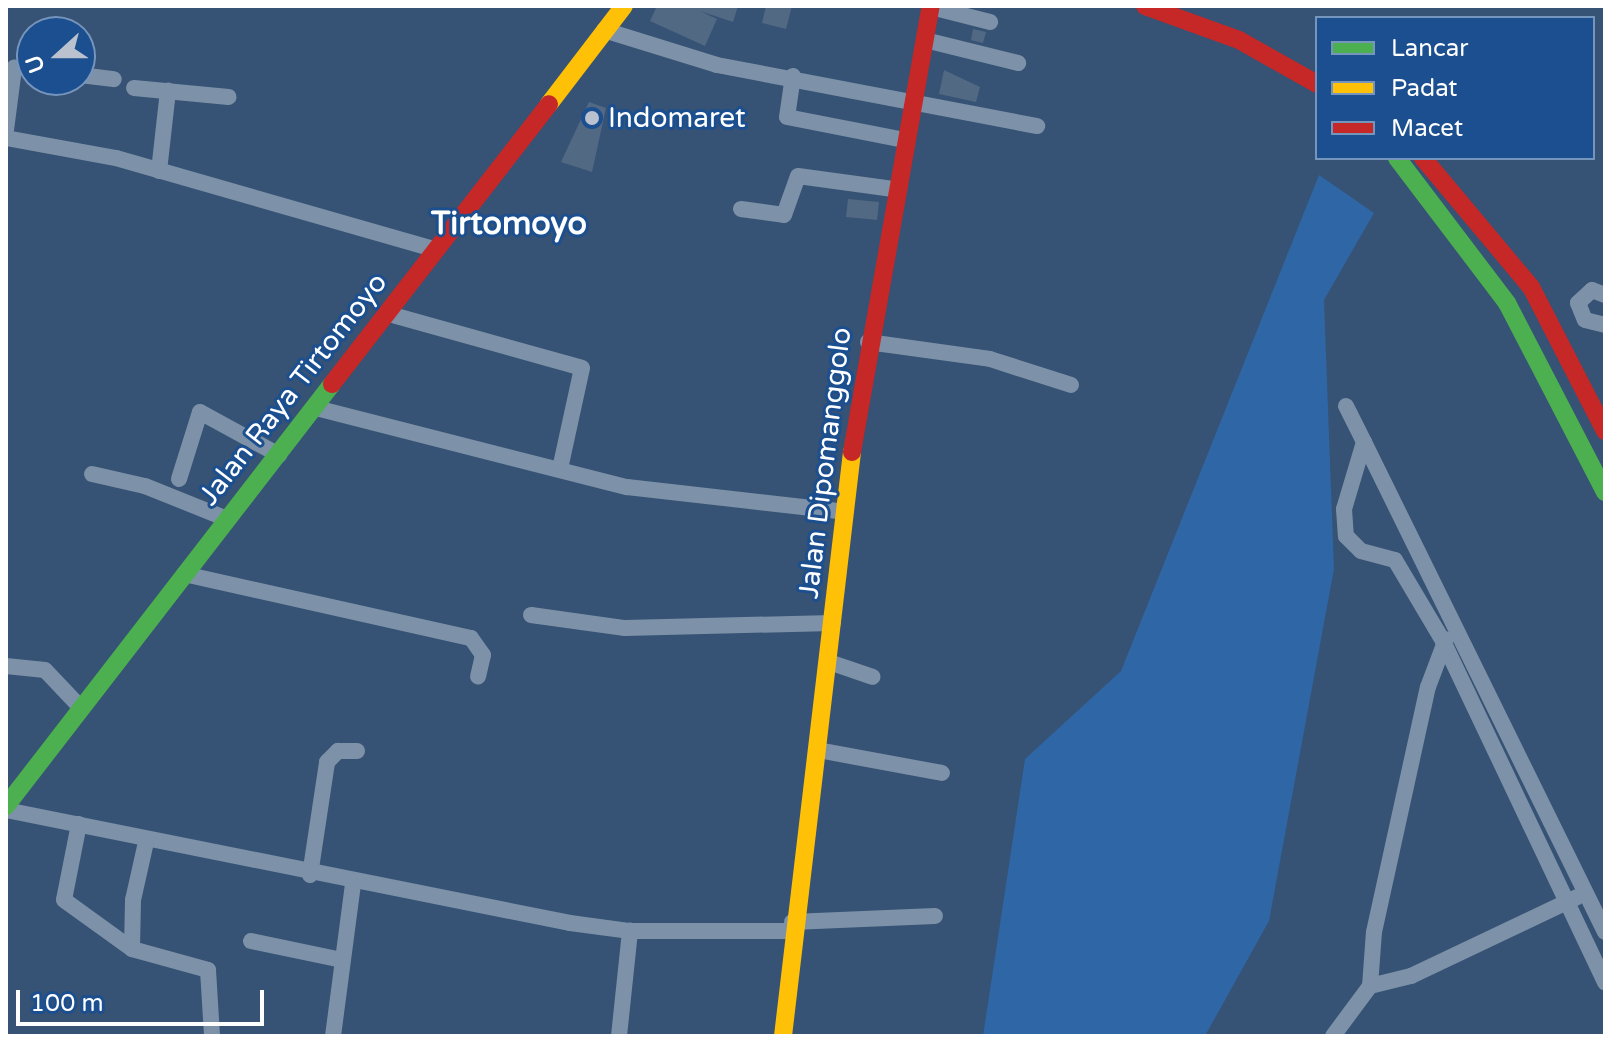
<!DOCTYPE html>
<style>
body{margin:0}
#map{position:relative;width:1611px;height:1042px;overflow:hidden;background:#365274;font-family:"Varela Round",sans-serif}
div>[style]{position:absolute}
.green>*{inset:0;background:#2f66a5}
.building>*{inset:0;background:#526984}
.street>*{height:16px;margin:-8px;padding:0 8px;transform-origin:8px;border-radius:8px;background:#7d92a8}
.fast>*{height:18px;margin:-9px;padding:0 9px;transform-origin:9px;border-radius:9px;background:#4caf50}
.slow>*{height:18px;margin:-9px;padding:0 9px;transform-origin:9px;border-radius:9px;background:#ffc107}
.jam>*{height:18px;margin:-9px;padding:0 9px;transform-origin:9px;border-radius:9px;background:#c62828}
.dots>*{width:22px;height:22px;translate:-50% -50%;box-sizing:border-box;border:4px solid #1b4f8f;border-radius:50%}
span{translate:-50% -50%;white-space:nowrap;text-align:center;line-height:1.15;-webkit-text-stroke:6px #1b4f8f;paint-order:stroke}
.poi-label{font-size:28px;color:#fff}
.left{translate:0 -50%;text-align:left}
.street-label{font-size:28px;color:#fff}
.quarter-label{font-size:32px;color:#fff;font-weight:700}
.frame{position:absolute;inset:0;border:8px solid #fff;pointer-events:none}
.legend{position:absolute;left:1315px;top:16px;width:280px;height:144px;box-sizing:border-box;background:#1b4f8f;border:2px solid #7695bc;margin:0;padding:10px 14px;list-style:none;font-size:24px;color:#fff}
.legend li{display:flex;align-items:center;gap:16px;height:40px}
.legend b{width:40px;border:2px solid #7695bc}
.north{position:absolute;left:16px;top:16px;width:80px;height:80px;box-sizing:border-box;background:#1b4f8f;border:2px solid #7695bc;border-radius:50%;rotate:249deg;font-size:22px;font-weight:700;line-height:32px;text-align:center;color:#fff}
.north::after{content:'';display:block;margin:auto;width:28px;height:36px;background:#b9c2ce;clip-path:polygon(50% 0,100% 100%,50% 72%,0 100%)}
.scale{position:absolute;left:16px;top:990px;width:248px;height:36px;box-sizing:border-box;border:4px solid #fff;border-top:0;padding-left:10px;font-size:24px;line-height:28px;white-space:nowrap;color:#fff;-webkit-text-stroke:6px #1b4f8f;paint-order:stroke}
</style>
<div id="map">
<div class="green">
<i style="clip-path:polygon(1319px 175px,1374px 213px,1324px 300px,1334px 569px,1269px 921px,1205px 1036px,983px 1036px,1025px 759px,1121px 671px)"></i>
</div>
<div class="building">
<i style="clip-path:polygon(657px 6px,692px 7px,738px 6px,733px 22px,700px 11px,717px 19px,705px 46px,650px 21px)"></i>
<i style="clip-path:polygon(766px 6px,792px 6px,786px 29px,762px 23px)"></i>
<i style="clip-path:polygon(973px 29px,986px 32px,983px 43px,971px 40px)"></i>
<i style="clip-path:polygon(944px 70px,980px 87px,976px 102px,939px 94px)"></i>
<i style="clip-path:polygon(589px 102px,606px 108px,592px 172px,561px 162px)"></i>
<i style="clip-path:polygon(848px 199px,879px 202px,877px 220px,846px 217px)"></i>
</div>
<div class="street">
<i style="left:931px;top:7px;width:61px;rotate:14.3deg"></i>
<i style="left:604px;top:30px;width:118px;rotate:17.2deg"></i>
<i style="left:717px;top:65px;width:326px;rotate:10.8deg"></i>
<i style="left:925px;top:40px;width:96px;rotate:13.9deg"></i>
<i style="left:80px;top:75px;width:34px;rotate:7deg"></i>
<i style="left:793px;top:76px;width:41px;rotate:98.3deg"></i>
<i style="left:787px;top:117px;width:119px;rotate:11.1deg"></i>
<i style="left:134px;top:88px;width:95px;rotate:5.4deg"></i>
<i style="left:6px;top:130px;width:63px;rotate:-82.6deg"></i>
<i style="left:6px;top:138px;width:112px;rotate:10.3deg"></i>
<i style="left:116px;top:158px;width:333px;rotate:16deg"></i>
<i style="left:159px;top:171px;width:81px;rotate:-83.6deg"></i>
<i style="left:741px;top:209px;width:43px;rotate:7.9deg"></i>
<i style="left:784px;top:215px;width:41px;rotate:-70.3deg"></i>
<i style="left:798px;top:176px;width:96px;rotate:7.8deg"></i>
<i style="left:1605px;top:295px;width:14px;rotate:-159deg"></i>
<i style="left:1592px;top:290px;width:19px;rotate:137deg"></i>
<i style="left:1578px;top:303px;width:18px;rotate:68deg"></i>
<i style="left:1585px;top:320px;width:21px;rotate:14deg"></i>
<i style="left:389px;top:314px;width:200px;rotate:15.6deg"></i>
<i style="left:582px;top:368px;width:103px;rotate:102.3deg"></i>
<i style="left:868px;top:342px;width:123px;rotate:7.9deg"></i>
<i style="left:990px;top:359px;width:85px;rotate:17.8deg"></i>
<i style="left:1346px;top:406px;width:40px;rotate:63.4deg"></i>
<i style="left:1364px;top:442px;width:70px;rotate:106.6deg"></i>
<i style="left:1344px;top:509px;width:27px;rotate:86deg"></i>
<i style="left:1346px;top:536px;width:21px;rotate:45deg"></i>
<i style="left:1361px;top:551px;width:35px;rotate:15deg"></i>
<i style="left:1395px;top:560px;width:94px;rotate:59.3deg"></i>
<i style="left:1443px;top:641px;width:378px;rotate:64.6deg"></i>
<i style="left:316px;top:408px;width:321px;rotate:14.3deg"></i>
<i style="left:627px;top:487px;width:219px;rotate:6.5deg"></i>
<i style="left:1364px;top:442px;width:546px;rotate:63.81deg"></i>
<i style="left:92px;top:474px;width:54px;rotate:12.8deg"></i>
<i style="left:145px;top:486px;width:88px;rotate:21.9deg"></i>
<i style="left:179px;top:479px;width:70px;rotate:-72.6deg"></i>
<i style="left:200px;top:412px;width:90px;rotate:28.6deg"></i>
<i style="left:184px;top:574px;width:294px;rotate:12.6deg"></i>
<i style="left:471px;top:638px;width:21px;rotate:55deg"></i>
<i style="left:483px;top:655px;width:22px;rotate:103deg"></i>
<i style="left:531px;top:615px;width:95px;rotate:7.9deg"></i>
<i style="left:625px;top:628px;width:208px;rotate:-1.4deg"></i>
<i style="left:829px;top:662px;width:46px;rotate:18.8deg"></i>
<i style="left:6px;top:666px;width:39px;rotate:6deg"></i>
<i style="left:45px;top:670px;width:52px;rotate:46.5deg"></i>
<i style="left:818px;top:750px;width:126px;rotate:10.5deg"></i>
<i style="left:6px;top:810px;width:575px;rotate:11.33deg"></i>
<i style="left:570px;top:923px;width:61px;rotate:7.6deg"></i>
<i style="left:630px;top:931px;width:161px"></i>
<i style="left:79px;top:824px;width:77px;rotate:101.2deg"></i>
<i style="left:64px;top:900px;width:84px;rotate:35.8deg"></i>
<i style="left:146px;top:842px;width:59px;rotate:102.6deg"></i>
<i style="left:133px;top:900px;width:49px;rotate:91.2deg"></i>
<i style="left:132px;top:949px;width:79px;rotate:15.4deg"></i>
<i style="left:208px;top:970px;width:66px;rotate:86.5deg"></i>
<i style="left:310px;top:875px;width:114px;rotate:-81.4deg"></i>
<i style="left:327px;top:762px;width:16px;rotate:-45deg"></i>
<i style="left:338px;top:751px;width:19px"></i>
<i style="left:792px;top:922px;width:143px;rotate:-2.4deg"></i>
<i style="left:251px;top:941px;width:93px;rotate:11.8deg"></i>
<i style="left:1370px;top:986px;width:42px;rotate:-13.7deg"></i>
<i style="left:1411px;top:976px;width:184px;rotate:-25.4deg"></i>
<i style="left:333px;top:1036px;width:152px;rotate:-82.5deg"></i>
<i style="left:619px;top:1036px;width:106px;rotate:-84deg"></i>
<i style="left:1333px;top:1036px;width:62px;rotate:-53.5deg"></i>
<i style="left:1370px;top:986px;width:54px;rotate:-85.8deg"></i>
<i style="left:1374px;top:932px;width:251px;rotate:-77.6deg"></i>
<i style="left:1428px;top:687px;width:51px;rotate:-69.4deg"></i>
</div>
<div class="fast">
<i style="left:1397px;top:158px;width:182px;rotate:52.8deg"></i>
<i style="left:1507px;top:303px;width:213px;rotate:62.6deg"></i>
<i style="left:6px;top:806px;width:533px;rotate:-52.31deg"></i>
</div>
<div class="slow">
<i style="left:549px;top:104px;width:123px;rotate:-52.6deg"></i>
<i style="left:783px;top:1036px;width:588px;rotate:-83.26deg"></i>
</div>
<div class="jam">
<i style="left:1145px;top:6px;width:100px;rotate:19.9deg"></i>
<i style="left:1239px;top:40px;width:90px;rotate:29.4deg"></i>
<i style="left:1423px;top:158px;width:168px;rotate:50.1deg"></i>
<i style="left:1531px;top:287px;width:162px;rotate:62.8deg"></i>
<i style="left:332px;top:384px;width:354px;rotate:-52.2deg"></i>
<i style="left:852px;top:452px;width:453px;rotate:-80deg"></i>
</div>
<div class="dots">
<i style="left:592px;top:118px;background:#b9c2ce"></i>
</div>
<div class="poi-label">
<span class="left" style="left:608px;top:118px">Indomaret</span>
</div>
<div class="street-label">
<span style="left:293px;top:389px;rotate:-52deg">Jalan Raya Tirtomoyo</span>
<span style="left:825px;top:463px;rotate:-83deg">Jalan Dipomanggolo</span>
</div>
<div class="quarter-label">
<span style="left:509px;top:224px">Tirtomoyo</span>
</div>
<div class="frame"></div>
<ul class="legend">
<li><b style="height:10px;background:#4caf50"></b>Lancar</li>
<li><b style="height:10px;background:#ffc107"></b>Padat</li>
<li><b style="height:10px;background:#c62828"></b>Macet</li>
</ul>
<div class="north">U</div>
<div class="scale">100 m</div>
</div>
